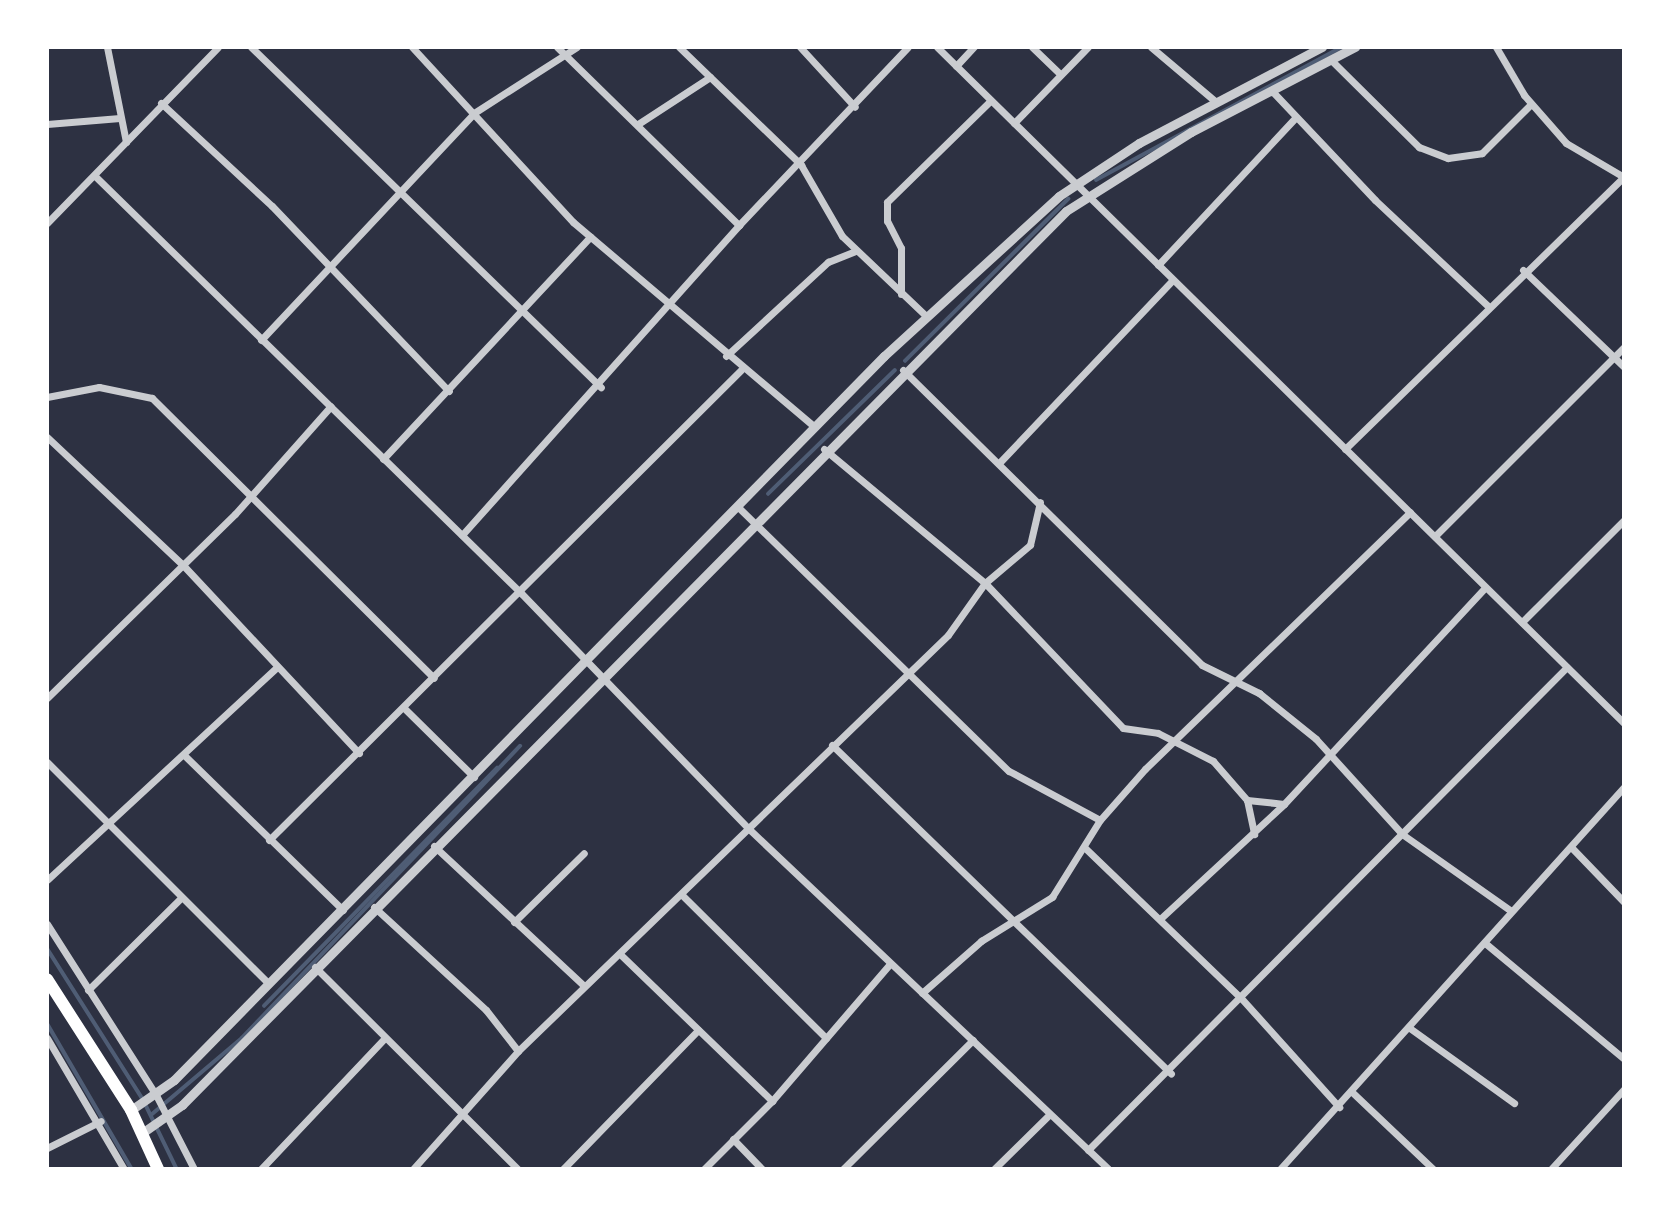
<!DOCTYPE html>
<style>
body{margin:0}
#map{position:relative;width:1671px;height:1216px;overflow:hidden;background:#2d3142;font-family:"DejaVu Sans",sans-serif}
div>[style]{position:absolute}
.stream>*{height:3.5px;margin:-1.75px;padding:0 1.75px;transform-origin:1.75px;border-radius:1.75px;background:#4f5d75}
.minor>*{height:7px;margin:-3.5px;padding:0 3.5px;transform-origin:3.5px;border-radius:3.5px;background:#caccd0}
.tertiary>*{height:9px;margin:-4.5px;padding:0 4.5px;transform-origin:4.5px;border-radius:4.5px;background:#caccd0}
.trunk>*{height:12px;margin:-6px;padding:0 6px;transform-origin:6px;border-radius:6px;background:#fff}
span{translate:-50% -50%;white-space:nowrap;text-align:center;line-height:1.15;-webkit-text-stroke:5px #fff;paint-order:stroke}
.frame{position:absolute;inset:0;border:49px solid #fff;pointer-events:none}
</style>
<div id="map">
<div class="stream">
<i style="left:1096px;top:180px;width:280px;rotate:-28.4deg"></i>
<i style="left:905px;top:361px;width:230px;rotate:-44.8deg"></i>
<i style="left:768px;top:494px;width:177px;rotate:-44.3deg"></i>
<i style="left:47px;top:948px;width:179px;rotate:57.6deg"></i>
<i style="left:143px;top:1099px;width:78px;rotate:64.1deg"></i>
<i style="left:264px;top:1006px;width:333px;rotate:-45.6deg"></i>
<i style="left:47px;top:1023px;width:169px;rotate:59.8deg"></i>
<i style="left:151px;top:1115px;width:119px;rotate:-40.2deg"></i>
<i style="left:242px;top:1038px;width:403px;rotate:-46.4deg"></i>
</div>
<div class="minor">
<i style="left:107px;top:47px;width:97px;rotate:78.7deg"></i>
<i style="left:251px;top:47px;width:488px;rotate:44.2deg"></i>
<i style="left:412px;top:47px;width:238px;rotate:47.4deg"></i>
<i style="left:573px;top:222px;width:317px;rotate:40.3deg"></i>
<i style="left:557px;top:47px;width:255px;rotate:44.4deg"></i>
<i style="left:679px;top:47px;width:170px;rotate:44deg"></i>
<i style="left:801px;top:165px;width:82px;rotate:60deg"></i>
<i style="left:842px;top:236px;width:115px;rotate:43.6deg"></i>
<i style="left:800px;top:47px;width:81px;rotate:47.5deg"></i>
<i style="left:937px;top:47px;width:964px;rotate:44.54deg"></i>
<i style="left:1032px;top:47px;width:39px;rotate:44deg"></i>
<i style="left:1151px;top:47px;width:84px;rotate:40.2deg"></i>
<i style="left:1496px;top:47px;width:56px;rotate:59.7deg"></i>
<i style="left:1524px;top:95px;width:64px;rotate:48.8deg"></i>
<i style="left:1566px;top:143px;width:67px;rotate:30.4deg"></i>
<i style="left:1331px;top:60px;width:124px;rotate:44.7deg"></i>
<i style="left:1419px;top:147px;width:31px;rotate:21deg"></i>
<i style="left:1448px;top:158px;width:34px;rotate:-8deg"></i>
<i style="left:1482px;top:153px;width:69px;rotate:-45deg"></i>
<i style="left:956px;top:66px;width:26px;rotate:-47deg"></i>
<i style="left:1272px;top:91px;width:150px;rotate:46.6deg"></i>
<i style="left:1375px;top:200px;width:154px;rotate:43.2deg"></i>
<i style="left:161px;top:103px;width:151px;rotate:42.9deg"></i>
<i style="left:272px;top:206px;width:256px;rotate:46.3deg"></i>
<i style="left:1014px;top:123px;width:106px;rotate:-45.8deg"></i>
<i style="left:47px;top:124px;width:73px;rotate:-4.7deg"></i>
<i style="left:638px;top:124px;width:86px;rotate:-33.1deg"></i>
<i style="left:96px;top:177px;width:595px;rotate:44.39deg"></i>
<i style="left:521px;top:593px;width:328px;rotate:46deg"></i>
<i style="left:749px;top:829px;width:494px;rotate:43.4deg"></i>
<i style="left:47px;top:223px;width:245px;rotate:-45.8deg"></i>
<i style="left:1158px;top:265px;width:201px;rotate:-47deg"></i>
<i style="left:1523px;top:270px;width:140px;rotate:43.8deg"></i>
<i style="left:901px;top:294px;width:46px;rotate:-90deg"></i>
<i style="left:901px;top:248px;width:30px;rotate:-117deg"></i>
<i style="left:887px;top:221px;width:19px;rotate:-90deg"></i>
<i style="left:887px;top:202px;width:144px;rotate:-44.4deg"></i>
<i style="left:261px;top:340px;width:311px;rotate:-46.8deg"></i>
<i style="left:474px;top:113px;width:122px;rotate:-32.7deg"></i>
<i style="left:726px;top:356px;width:139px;rotate:-42.7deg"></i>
<i style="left:828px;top:262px;width:29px;rotate:-22deg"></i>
<i style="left:903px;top:370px;width:420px;rotate:44.6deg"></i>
<i style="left:1202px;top:665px;width:64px;rotate:26.2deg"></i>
<i style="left:1259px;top:693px;width:73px;rotate:38.9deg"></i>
<i style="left:1316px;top:739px;width:128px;rotate:47.8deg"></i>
<i style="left:1402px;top:834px;width:133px;rotate:35.2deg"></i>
<i style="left:47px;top:397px;width:53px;rotate:-10.9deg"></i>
<i style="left:99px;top:387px;width:54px;rotate:11.7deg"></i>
<i style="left:152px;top:398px;width:397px;rotate:44.8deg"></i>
<i style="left:47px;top:437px;width:185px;rotate:43.3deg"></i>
<i style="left:182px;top:564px;width:259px;rotate:46.9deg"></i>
<i style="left:824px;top:449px;width:209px;rotate:39.8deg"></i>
<i style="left:985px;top:583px;width:200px;rotate:46.4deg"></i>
<i style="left:1123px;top:728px;width:35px;rotate:8deg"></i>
<i style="left:1158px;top:733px;width:62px;rotate:27deg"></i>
<i style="left:1213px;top:761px;width:52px;rotate:48.9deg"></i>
<i style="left:1247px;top:800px;width:35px;rotate:78deg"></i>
<i style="left:1345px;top:449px;width:390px;rotate:-44.3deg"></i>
<i style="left:383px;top:459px;width:304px;rotate:-47deg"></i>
<i style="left:1000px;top:462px;width:251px;rotate:-46.5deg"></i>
<i style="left:738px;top:507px;width:378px;rotate:44.3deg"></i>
<i style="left:1009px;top:771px;width:103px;rotate:28.3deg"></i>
<i style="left:462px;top:535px;width:416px;rotate:-48.2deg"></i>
<i style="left:739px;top:225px;width:245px;rotate:-46.5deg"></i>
<i style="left:1435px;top:536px;width:267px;rotate:-45deg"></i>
<i style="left:1522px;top:622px;width:144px;rotate:-45deg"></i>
<i style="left:47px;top:698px;width:263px;rotate:-44.4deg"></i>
<i style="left:235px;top:514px;width:144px;rotate:-48.4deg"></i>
<i style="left:405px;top:709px;width:97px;rotate:44.6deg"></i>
<i style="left:832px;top:745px;width:472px;rotate:44.1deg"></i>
<i style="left:184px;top:755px;width:222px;rotate:44.3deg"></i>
<i style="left:47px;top:762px;width:313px;rotate:45deg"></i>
<i style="left:1247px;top:800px;width:37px;rotate:6deg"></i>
<i style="left:269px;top:840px;width:666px;rotate:-44.88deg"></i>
<i style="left:434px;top:846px;width:205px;rotate:43deg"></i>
<i style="left:1084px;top:847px;width:218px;rotate:43.9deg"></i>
<i style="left:1241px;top:998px;width:147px;rotate:48deg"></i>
<i style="left:1572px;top:848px;width:75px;rotate:46.1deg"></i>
<i style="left:47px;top:880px;width:313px;rotate:-42.8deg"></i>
<i style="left:682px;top:895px;width:203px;rotate:44.8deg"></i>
<i style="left:374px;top:907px;width:152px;rotate:42.6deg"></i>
<i style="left:486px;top:1010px;width:52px;rotate:52deg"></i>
<i style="left:1160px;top:919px;width:169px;rotate:-42.8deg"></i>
<i style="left:1284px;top:804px;width:295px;rotate:-47.1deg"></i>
<i style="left:514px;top:922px;width:98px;rotate:-44.6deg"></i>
<i style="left:47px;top:924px;width:203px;rotate:57.5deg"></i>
<i style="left:156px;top:1095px;width:83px;rotate:62.8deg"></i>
<i style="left:1485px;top:943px;width:181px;rotate:39.8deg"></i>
<i style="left:622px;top:956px;width:209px;rotate:44deg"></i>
<i style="left:315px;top:967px;width:286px;rotate:44.9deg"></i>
<i style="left:88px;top:990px;width:131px;rotate:-44.7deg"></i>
<i style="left:922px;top:993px;width:79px;rotate:-41.4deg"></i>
<i style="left:981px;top:941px;width:84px;rotate:-31.8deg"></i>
<i style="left:1052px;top:897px;width:91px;rotate:-58.1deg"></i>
<i style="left:1100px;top:820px;width:68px;rotate:-48.6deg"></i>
<i style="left:1145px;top:769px;width:369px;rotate:-44.1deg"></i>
<i style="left:1411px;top:1029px;width:127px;rotate:35.7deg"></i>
<i style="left:47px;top:1038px;width:152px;rotate:59.6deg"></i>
<i style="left:1353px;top:1093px;width:110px;rotate:43.5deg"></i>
<i style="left:733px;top:1139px;width:42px;rotate:46deg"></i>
<i style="left:47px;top:1148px;width:60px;rotate:-26.6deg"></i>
<i style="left:1088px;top:1150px;width:680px;rotate:-45.24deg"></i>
<i style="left:261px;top:1169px;width:180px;rotate:-46.6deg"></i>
<i style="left:413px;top:1169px;width:158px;rotate:-48.3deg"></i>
<i style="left:518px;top:1051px;width:598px;rotate:-44.05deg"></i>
<i style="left:948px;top:635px;width:64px;rotate:-54.6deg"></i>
<i style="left:985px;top:583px;width:59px;rotate:-40.2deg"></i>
<i style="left:1030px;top:545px;width:44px;rotate:-76.9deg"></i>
<i style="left:563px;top:1169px;width:194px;rotate:-45.8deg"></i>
<i style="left:704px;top:1169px;width:96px;rotate:-45deg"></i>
<i style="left:772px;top:1101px;width:179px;rotate:-49.3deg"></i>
<i style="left:843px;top:1169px;width:183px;rotate:-44.8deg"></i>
<i style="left:994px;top:1169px;width:78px;rotate:-44.5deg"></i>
<i style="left:1280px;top:1169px;width:514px;rotate:-48deg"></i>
<i style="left:1551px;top:1169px;width:108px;rotate:-47.6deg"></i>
</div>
<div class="tertiary">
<i style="left:131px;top:1110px;width:52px;rotate:-34.9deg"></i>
<i style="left:174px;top:1080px;width:1014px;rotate:-45.56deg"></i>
<i style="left:884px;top:356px;width:237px;rotate:-42.4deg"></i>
<i style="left:1059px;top:196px;width:96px;rotate:-33.5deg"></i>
<i style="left:1139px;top:143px;width:207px;rotate:-27.7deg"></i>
<i style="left:142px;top:1133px;width:49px;rotate:-35deg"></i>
<i style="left:182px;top:1105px;width:1257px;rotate:-45.32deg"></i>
<i style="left:1066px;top:211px;width:148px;rotate:-32.3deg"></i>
<i style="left:1191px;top:132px;width:185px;rotate:-27.4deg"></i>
</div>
<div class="trunk">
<i style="left:47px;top:979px;width:156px;rotate:57.3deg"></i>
<i style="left:131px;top:1110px;width:65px;rotate:65.4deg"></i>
</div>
<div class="frame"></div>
</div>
